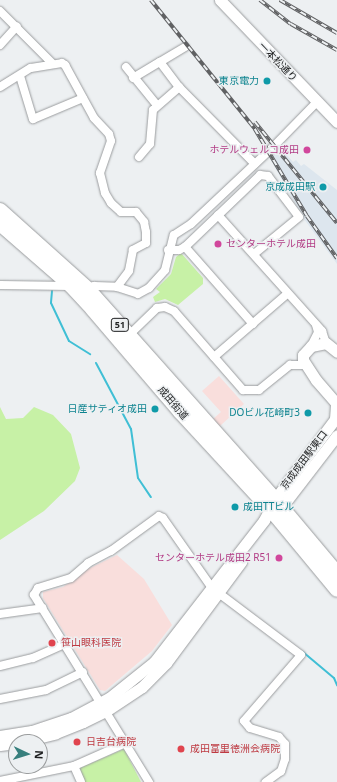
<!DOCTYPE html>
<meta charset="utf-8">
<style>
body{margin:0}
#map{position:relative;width:337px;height:782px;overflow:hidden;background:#edf0f2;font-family:"Noto Sans","Noto Sans JP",sans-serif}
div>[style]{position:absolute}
.commercial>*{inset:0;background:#f9dedc}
.built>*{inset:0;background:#dde6ee}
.green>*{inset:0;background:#c7f1a6}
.stream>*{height:2px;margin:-1px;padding:0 1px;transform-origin:1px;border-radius:1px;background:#40bfd5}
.roads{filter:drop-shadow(0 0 1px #9a9c9e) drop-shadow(0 0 1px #9a9c9e)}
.street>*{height:8px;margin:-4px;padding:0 4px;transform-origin:4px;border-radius:4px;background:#fff}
.secondary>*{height:11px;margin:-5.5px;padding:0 5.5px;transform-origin:5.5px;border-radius:5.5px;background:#fff}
.highway>*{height:14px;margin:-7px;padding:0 7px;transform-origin:7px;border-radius:7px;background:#fff}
.rail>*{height:3.5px;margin-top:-1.75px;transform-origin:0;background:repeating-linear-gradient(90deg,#edf0f2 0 6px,#606163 0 12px);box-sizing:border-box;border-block:1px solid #606163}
.dots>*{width:11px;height:11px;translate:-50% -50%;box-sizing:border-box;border:2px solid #edf0f2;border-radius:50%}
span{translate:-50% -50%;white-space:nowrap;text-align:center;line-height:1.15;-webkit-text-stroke:3px #edf0f2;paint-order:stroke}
.shield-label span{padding:1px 3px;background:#edf0f2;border:1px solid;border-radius:3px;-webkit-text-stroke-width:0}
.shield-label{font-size:9px;color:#1f2021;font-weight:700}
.street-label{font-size:10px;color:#1f2021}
.culture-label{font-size:10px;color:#0d838f}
.right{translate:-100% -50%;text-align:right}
.left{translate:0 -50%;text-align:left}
.hotel-label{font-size:10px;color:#b23c85}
.health-label{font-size:10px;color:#be3a42}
.north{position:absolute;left:8px;top:734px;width:40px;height:40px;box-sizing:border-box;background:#edf0f2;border:1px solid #9b9d9e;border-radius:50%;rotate:94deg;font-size:11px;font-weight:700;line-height:16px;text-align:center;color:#1f2021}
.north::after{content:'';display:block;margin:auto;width:14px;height:18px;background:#377f7d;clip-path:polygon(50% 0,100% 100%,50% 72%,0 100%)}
</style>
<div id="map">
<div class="commercial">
<i style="clip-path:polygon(219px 376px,244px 404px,220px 426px,213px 419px,221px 412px,202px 391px)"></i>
<i style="clip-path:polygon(117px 555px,144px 579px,172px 625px,152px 651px,105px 691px,100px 690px,43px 598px,43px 592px,63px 587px,88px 569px)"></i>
</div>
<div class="built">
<i style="clip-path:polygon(278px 145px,293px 162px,296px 160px,301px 166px,304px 164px,337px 190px,337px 264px,304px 219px,268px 155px)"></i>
</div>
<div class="green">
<i style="clip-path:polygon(181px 253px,203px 278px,203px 284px,178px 305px,165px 299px,155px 302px,153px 297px,160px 292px,156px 289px,171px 274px,176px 257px)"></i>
<i style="clip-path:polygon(0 407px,6px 419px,23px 418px,34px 407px,53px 415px,71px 434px,80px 468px,75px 481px,44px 511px,0 540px)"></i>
<i style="clip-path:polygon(124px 749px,141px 782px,84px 782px,80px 768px)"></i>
</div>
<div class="stream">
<i style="left:52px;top:291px;width:12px;rotate:95deg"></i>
<i style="left:51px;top:303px;width:42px;rotate:64.7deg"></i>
<i style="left:69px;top:341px;width:25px;rotate:32deg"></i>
<i style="left:96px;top:363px;width:75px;rotate:62.1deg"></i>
<i style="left:131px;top:429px;width:49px;rotate:81.9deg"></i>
<i style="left:138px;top:478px;width:23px;rotate:56deg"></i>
<i style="left:303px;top:652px;width:40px;rotate:40deg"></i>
<i style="left:334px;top:678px;width:8px;rotate:67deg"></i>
</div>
<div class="roads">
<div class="street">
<i style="left:0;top:11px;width:74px;rotate:45deg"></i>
<i style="left:0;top:45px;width:25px;rotate:-48deg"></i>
<i style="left:160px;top:62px;width:29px;rotate:-31deg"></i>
<i style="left:126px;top:67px;width:48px;rotate:51deg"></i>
<i style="left:20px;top:76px;width:45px;rotate:73.2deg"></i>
<i style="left:33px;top:119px;width:54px;rotate:-22.8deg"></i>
<i style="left:133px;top:78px;width:31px;rotate:-31deg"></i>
<i style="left:160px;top:62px;width:31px;rotate:53deg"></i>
<i style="left:179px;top:87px;width:108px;rotate:45.4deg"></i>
<i style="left:0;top:87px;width:36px;rotate:-32deg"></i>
<i style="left:31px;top:68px;width:31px;rotate:-9deg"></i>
<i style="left:62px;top:63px;width:4px;rotate:34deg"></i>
<i style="left:65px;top:65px;width:60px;rotate:61.3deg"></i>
<i style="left:94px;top:118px;width:22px;rotate:47deg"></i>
<i style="left:109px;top:134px;width:7px;rotate:74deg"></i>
<i style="left:111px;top:141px;width:34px;rotate:109deg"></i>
<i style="left:100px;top:173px;width:21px;rotate:76deg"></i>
<i style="left:105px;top:193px;width:12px;rotate:59deg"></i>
<i style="left:111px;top:203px;width:13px;rotate:42deg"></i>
<i style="left:121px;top:212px;width:15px"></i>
<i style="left:136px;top:212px;width:13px;rotate:51deg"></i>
<i style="left:144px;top:222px;width:10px;rotate:79deg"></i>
<i style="left:146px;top:232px;width:11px;rotate:90deg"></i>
<i style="left:146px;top:243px;width:15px;rotate:152deg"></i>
<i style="left:133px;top:250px;width:21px;rotate:101deg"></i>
<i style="left:129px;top:271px;width:20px;rotate:127deg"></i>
<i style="left:139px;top:157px;width:17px;rotate:-50deg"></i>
<i style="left:150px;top:144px;width:34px;rotate:-85deg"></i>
<i style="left:153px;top:110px;width:35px;rotate:-41deg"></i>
<i style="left:218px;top:215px;width:156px;rotate:48.1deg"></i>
<i style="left:322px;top:331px;width:13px;rotate:72deg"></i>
<i style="left:168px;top:250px;width:11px"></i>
<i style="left:179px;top:250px;width:7px;rotate:-27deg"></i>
<i style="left:0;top:285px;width:71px;rotate:0.8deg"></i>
<i style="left:88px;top:289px;width:7px;rotate:-27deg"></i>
<i style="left:94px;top:286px;width:23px;rotate:2deg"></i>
<i style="left:117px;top:287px;width:22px;rotate:18deg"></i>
<i style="left:138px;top:294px;width:13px;rotate:-29deg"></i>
<i style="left:149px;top:288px;width:24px;rotate:-48deg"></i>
<i style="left:165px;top:270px;width:36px;rotate:-76deg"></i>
<i style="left:174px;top:235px;width:20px;rotate:-33deg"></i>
<i style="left:191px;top:224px;width:115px;rotate:-43.2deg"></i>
<i style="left:275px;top:145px;width:60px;rotate:-45.7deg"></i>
<i style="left:253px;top:324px;width:103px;rotate:-131.4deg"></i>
<i style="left:185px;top:247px;width:104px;rotate:-43.8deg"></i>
<i style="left:260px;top:175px;width:8px;rotate:7deg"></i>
<i style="left:268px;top:176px;width:51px;rotate:52.9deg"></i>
<i style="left:299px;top:217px;width:58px;rotate:140.6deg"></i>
<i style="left:126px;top:338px;width:43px;rotate:-44.1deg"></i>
<i style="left:157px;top:308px;width:8px;rotate:-7deg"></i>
<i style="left:165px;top:307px;width:10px;rotate:24deg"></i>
<i style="left:174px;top:311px;width:105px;rotate:48.9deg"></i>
<i style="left:243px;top:390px;width:16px"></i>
<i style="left:259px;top:390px;width:40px;rotate:-39deg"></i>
<i style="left:290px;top:365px;width:14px"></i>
<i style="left:311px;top:346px;width:16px;rotate:-63deg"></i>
<i style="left:318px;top:332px;width:7px;rotate:-106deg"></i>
<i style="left:214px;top:357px;width:96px;rotate:-40.8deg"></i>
<i style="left:0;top:614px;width:43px;rotate:-7.9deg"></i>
<i style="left:0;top:666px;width:34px;rotate:-14deg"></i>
<i style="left:33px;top:658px;width:36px;rotate:-24deg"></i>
<i style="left:0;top:699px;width:47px;rotate:-11.1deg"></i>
<i style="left:46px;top:690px;width:41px;rotate:-25.9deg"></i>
<i style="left:74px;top:766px;width:17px;rotate:66deg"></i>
<i style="left:0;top:781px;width:76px;rotate:-11.5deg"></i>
<i style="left:74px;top:766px;width:57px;rotate:-23.9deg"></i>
<i style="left:149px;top:782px;width:220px;rotate:-121.6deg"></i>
<i style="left:34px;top:595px;width:8px;rotate:-60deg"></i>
<i style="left:38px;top:588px;width:34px;rotate:-17deg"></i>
<i style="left:71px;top:578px;width:23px;rotate:-41deg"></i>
<i style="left:88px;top:563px;width:26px;rotate:-28deg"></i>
<i style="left:111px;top:551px;width:59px;rotate:-36.1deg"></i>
<i style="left:159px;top:516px;width:4px;rotate:27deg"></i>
<i style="left:163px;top:518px;width:85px;rotate:55deg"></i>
<i style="left:212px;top:588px;width:111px;rotate:37deg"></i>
<i style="left:301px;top:655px;width:87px;rotate:130.8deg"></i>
<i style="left:244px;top:721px;width:9px;rotate:49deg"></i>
<i style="left:250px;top:728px;width:30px;rotate:17deg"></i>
<i style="left:279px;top:737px;width:9px;rotate:49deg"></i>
<i style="left:285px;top:744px;width:15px;rotate:90deg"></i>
<i style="left:285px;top:759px;width:13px;rotate:108deg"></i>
<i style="left:281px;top:771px;width:19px;rotate:144deg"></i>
</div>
<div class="secondary">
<i style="left:220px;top:0;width:169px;rotate:46.2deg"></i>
<i style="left:277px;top:513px;width:98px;rotate:-52.4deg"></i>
<i style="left:0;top:736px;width:32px;rotate:-9deg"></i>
<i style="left:32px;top:731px;width:41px;rotate:-18.4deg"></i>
<i style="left:71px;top:718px;width:43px;rotate:-27.8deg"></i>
<i style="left:109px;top:698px;width:58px;rotate:-38.7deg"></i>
<i style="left:154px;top:662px;width:180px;rotate:-52.2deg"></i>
<i style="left:264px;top:520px;width:24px;rotate:-62deg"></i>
<i style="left:275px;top:499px;width:100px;rotate:-53.1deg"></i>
<i style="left:335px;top:419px;width:16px;rotate:-86deg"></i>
<i style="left:336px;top:403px;width:30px;rotate:-131deg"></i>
<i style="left:316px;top:380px;width:24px;rotate:-123deg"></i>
<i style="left:303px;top:360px;width:5px;rotate:-90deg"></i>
<i style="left:303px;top:355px;width:12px;rotate:-48deg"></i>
<i style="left:311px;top:346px;width:15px;rotate:-11deg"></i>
<i style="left:326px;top:343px;width:14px;rotate:39deg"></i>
<i style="left:21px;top:742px;width:36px;rotate:-14deg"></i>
<i style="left:56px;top:733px;width:29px;rotate:-22deg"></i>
<i style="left:83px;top:722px;width:25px;rotate:-26deg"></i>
<i style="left:106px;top:711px;width:43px;rotate:-33.7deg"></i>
<i style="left:142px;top:687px;width:34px;rotate:-45deg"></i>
<i style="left:166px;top:663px;width:126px;rotate:-53.4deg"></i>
<i style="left:0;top:745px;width:16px;rotate:-7deg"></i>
</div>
<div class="highway">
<i style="left:0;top:210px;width:118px;rotate:41.9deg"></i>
<i style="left:88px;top:289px;width:281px;rotate:48.3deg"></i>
<i style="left:275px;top:499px;width:97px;rotate:50deg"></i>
<i style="left:0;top:224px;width:94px;rotate:41.1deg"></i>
<i style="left:71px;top:286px;width:33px;rotate:47deg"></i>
<i style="left:93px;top:310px;width:134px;rotate:49.5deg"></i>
<i style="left:180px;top:412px;width:140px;rotate:47.3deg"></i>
<i style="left:275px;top:515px;width:97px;rotate:50.4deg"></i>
</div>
</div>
<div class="rail">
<i style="left:151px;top:0;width:166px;rotate:51.1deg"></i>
<i style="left:255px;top:129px;width:101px;rotate:59.1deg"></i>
<i style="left:307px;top:216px;width:52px;rotate:54.5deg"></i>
<i style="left:260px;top:0;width:39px;rotate:38deg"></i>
<i style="left:291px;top:24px;width:53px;rotate:29.5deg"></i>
<i style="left:280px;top:0;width:66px;rotate:30.1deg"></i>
<i style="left:255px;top:122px;width:130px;rotate:50.9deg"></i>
</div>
<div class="dots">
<i style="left:267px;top:81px;background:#0f9aa8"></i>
<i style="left:307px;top:150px;background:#d1479c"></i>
<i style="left:323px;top:187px;background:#0f9aa8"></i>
<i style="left:218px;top:244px;background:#d1479c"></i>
<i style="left:155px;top:409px;background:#0f9aa8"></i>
<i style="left:308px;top:413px;background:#0f9aa8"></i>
<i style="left:235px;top:507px;background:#0f9aa8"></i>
<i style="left:279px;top:558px;background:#d1479c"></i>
<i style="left:52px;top:643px;background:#e0444e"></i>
<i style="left:77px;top:742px;background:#e0444e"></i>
<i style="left:181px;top:749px;background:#e0444e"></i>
</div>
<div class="shield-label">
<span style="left:120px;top:325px">51</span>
</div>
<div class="street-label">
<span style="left:278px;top:62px;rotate:46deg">一本松通り</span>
<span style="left:173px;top:403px;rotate:49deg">成田街道</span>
<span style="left:304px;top:460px;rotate:-53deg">京成成田駅東口</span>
</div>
<div class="culture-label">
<span class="right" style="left:259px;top:81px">東京電力</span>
<span class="right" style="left:315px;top:187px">京成成田駅</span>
<span class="right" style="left:147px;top:409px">日産サティオ成田</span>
<span class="right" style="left:300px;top:413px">DOビル花崎町3</span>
<span class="left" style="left:243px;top:507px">成田TTビル</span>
</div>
<div class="hotel-label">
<span class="right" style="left:299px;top:150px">ホテルウェルコ成田</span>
<span class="left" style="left:226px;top:244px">センターホテル成田</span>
<span class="right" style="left:271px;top:558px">センターホテル成田2 R51</span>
</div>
<div class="health-label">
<span class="left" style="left:61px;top:643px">笹山眼科医院</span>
<span class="left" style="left:86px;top:742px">日吉台病院</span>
<span class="left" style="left:190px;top:749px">成田富里徳洲会病院</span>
</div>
<div class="north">N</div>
</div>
